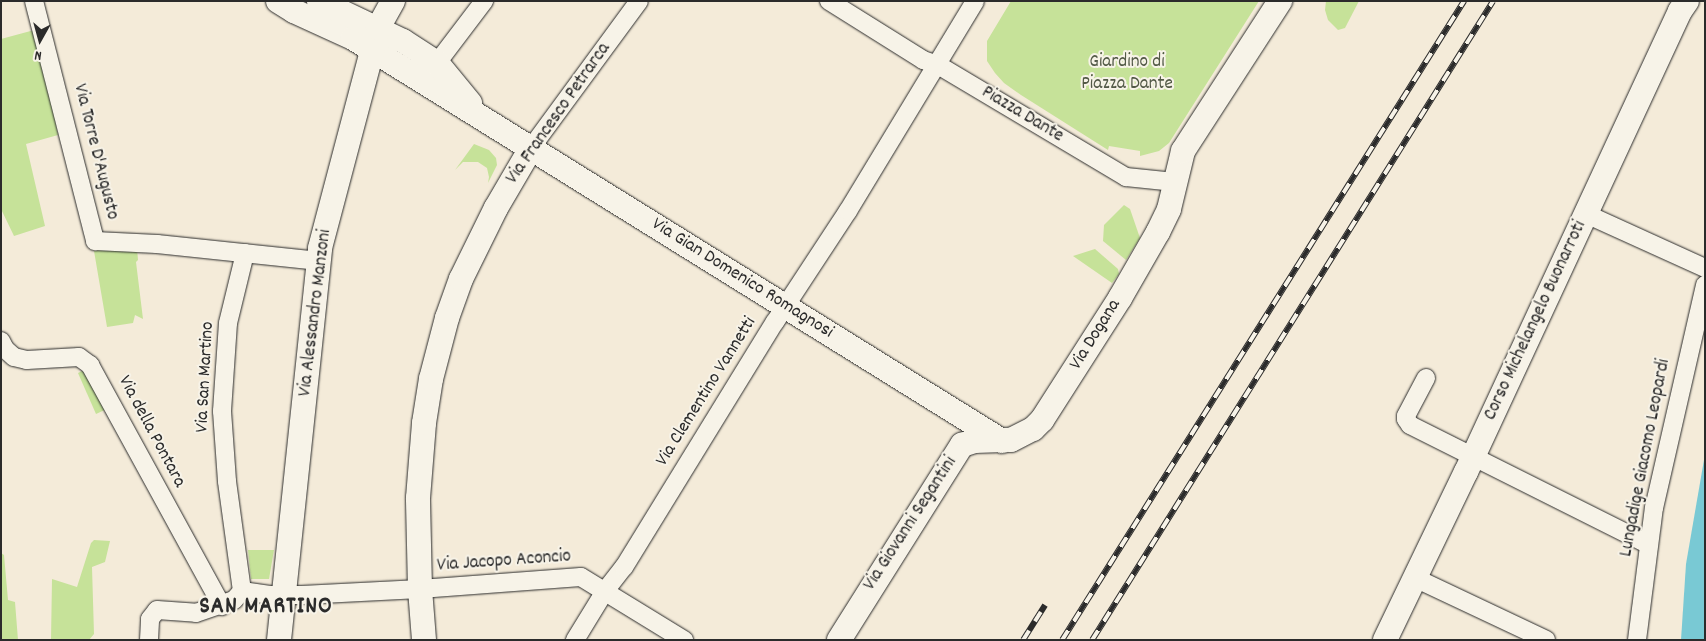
<!DOCTYPE html>
<style>
body{margin:0}
#map{position:relative;width:1706px;height:641px;overflow:hidden;background:#f4ebd9;font-family:Dekko,sans-serif}
div>[style]{position:absolute}
.green>*{inset:0;background:#c6e299}
.water>*{inset:0;background:#79c9d4}
.roads{filter:drop-shadow(0 0 1px #2b2b2b) drop-shadow(0 0 1px #2b2b2b)}
.street>*{height:18px;margin:-9px;padding:0 9px;transform-origin:9px;border-radius:9px;background:#f7f3e8}
.secondary>*{height:24px;margin:-12px;padding:0 12px;transform-origin:12px;border-radius:12px;background:#f7f3e8}
.rail>*{height:5.5px;margin-top:-2.75px;transform-origin:0;background:repeating-linear-gradient(90deg,#f7f3e8 0 11px,#2b2b2b 0 22px);box-sizing:border-box;border-block:1px solid #2b2b2b}
span{translate:-50% -50%;white-space:nowrap;text-align:center;line-height:1.15;-webkit-text-stroke:4px #f7f3e8;paint-order:stroke}
.park-label{font-size:19px;color:#525946}
.street-label{font-size:19px;color:#2b2b2b}
.district-label{font-size:24px;color:#2b2b2b;font-weight:700;letter-spacing:1px}
.frame{position:absolute;inset:0;border:2px solid #2b2b2b;pointer-events:none}
.north{position:absolute;left:15px;top:15px;width:50px;height:50px;-webkit-text-stroke:4px #f7f3e8;paint-order:stroke;rotate:187deg;font-size:14px;font-weight:700;line-height:20px;text-align:center;color:#2b2b2b}
.north::after{content:'';display:block;margin:auto;width:18px;height:22px;background:#2b2b2b;clip-path:polygon(50% 0,100% 100%,50% 72%,0 100%)}
</style>
<div id="map">
<div class="green">
<i style="clip-path:polygon(1011px 1px,1259px 1px,1169px 143px,1159px 151px,1140px 156px,1140px 151px,1109px 146px,1108px 150px,1021px 95px,1004px 83px,995px 73px,987px 61px,987px 41px)"></i>
<i style="clip-path:polygon(1326px 1px,1359px 1px,1345px 28px,1338px 30px,1328px 20px,1325px 10px)"></i>
<i style="clip-path:polygon(38px 29px,58px 135px,26px 144px,45px 226px,14px 236px,1px 209px,1px 39px)"></i>
<i style="clip-path:polygon(474px 144px,489px 150px,496px 158px,497px 165px,488px 183px,489px 177px,487px 168px,478px 162px,463px 162px,455px 170px)"></i>
<i style="clip-path:polygon(1124px 205px,1130px 209px,1140px 238px,1126px 260px,1103px 241px,1104px 225px)"></i>
<i style="clip-path:polygon(114px 247px,137px 248px,138px 260px,136px 262px,143px 319px,135px 315px,133px 323px,107px 327px,94px 251px)"></i>
<i style="clip-path:polygon(1095px 249px,1118px 269px,1119px 274px,1112px 283px,1073px 256px)"></i>
<i style="clip-path:polygon(82px 371px,94px 377px,109px 408px,96px 414px,78px 373px)"></i>
<i style="clip-path:polygon(94px 540px,110px 541px,105px 562px,92px 567px,94px 634px,89px 640px,51px 640px,52px 579px,77px 587px,91px 543px)"></i>
<i style="clip-path:polygon(248px 550px,274px 550px,269px 579px,251px 579px)"></i>
<i style="clip-path:polygon(1px 553px,4px 555px,8px 600px,15px 602px,18px 640px,1px 640px)"></i>
</div>
<div class="water">
<i style="clip-path:polygon(1705px 454px,1705px 640px,1681px 640px,1686px 564px)"></i>
</div>
<div class="roads">
<div class="street">
<i style="left:34px;top:1px;width:248px;rotate:75.7deg"></i>
<i style="left:95px;top:241px;width:62px;rotate:2.8deg"></i>
<i style="left:157px;top:244px;width:163px;rotate:6deg"></i>
<i style="left:829px;top:1px;width:111px;rotate:32.1deg"></i>
<i style="left:923px;top:60px;width:16px;rotate:18deg"></i>
<i style="left:938px;top:65px;width:219px;rotate:30.8deg"></i>
<i style="left:1126px;top:177px;width:49px;rotate:5.8deg"></i>
<i style="left:437px;top:63px;width:78px;rotate:-52.8deg"></i>
<i style="left:531px;top:148px;width:182px;rotate:-53.7deg"></i>
<i style="left:1586px;top:214px;width:131px;rotate:24.4deg"></i>
<i style="left:1px;top:341px;width:9px;rotate:63deg"></i>
<i style="left:5px;top:349px;width:12px;rotate:42deg"></i>
<i style="left:14px;top:357px;width:13px;rotate:13deg"></i>
<i style="left:27px;top:360px;width:52px;rotate:-3.3deg"></i>
<i style="left:79px;top:357px;width:14px;rotate:36deg"></i>
<i style="left:90px;top:365px;width:275px;rotate:61.3deg"></i>
<i style="left:1426px;top:378px;width:43px;rotate:117.8deg"></i>
<i style="left:1406px;top:416px;width:3px;rotate:90deg"></i>
<i style="left:1406px;top:419px;width:7px;rotate:56deg"></i>
<i style="left:1410px;top:425px;width:266px;rotate:26.6deg"></i>
<i style="left:1415px;top:578px;width:145px;rotate:25.3deg"></i>
<i style="left:242px;top:591px;width:28px;rotate:8deg"></i>
<i style="left:270px;top:595px;width:32px"></i>
<i style="left:302px;top:595px;width:118px;rotate:-2.9deg"></i>
<i style="left:420px;top:589px;width:161px;rotate:-4.3deg"></i>
<i style="left:581px;top:577px;width:121px;rotate:31.5deg"></i>
<i style="left:149px;top:640px;width:21px;rotate:-87deg"></i>
<i style="left:150px;top:619px;width:11px;rotate:-52deg"></i>
<i style="left:157px;top:610px;width:39px;rotate:4deg"></i>
<i style="left:196px;top:613px;width:40px;rotate:-18.9deg"></i>
<i style="left:234px;top:600px;width:12px;rotate:-48deg"></i>
<i style="left:242px;top:591px;width:111px;rotate:-97.8deg"></i>
<i style="left:227px;top:481px;width:70px;rotate:-94.1deg"></i>
<i style="left:222px;top:411px;width:88px;rotate:-86.1deg"></i>
<i style="left:228px;top:323px;width:72px;rotate:-76.3deg"></i>
<i style="left:575px;top:640px;width:57px;rotate:-58.5deg"></i>
<i style="left:605px;top:591px;width:31px;rotate:-52deg"></i>
<i style="left:624px;top:567px;width:288px;rotate:-58.4deg"></i>
<i style="left:775px;top:322px;width:133px;rotate:-56.7deg"></i>
<i style="left:848px;top:211px;width:245px;rotate:-58.8deg"></i>
<i style="left:1637px;top:640px;width:133px;rotate:-82.7deg"></i>
<i style="left:1654px;top:508px;width:229px;rotate:-77.1deg"></i>
</div>
<div class="secondary">
<i style="left:278px;top:1px;width:19px;rotate:32deg"></i>
<i style="left:294px;top:11px;width:65px;rotate:24.6deg"></i>
<i style="left:353px;top:38px;width:764px;rotate:31.84deg"></i>
<i style="left:319px;top:1px;width:93px;rotate:25.5deg"></i>
<i style="left:403px;top:41px;width:40px;rotate:32.9deg"></i>
<i style="left:437px;top:63px;width:52px;rotate:50.5deg"></i>
<i style="left:279px;top:640px;width:394px;rotate:-84deg"></i>
<i style="left:320px;top:248px;width:228px;rotate:-75.2deg"></i>
<i style="left:378px;top:28px;width:31px;rotate:-61deg"></i>
<i style="left:424px;top:640px;width:51px;rotate:-94.5deg"></i>
<i style="left:420px;top:589px;width:91px;rotate:-91.3deg"></i>
<i style="left:418px;top:498px;width:75px;rotate:-85.4deg"></i>
<i style="left:424px;top:423px;width:45px;rotate:-81deg"></i>
<i style="left:431px;top:379px;width:63px;rotate:-75.3deg"></i>
<i style="left:447px;top:318px;width:41px;rotate:-70.3deg"></i>
<i style="left:461px;top:279px;width:79px;rotate:-63.8deg"></i>
<i style="left:496px;top:208px;width:69px;rotate:-59.7deg"></i>
<i style="left:839px;top:640px;width:231px;rotate:-57.8deg"></i>
<i style="left:962px;top:445px;width:13px;rotate:-18deg"></i>
<i style="left:974px;top:441px;width:37px;rotate:-2deg"></i>
<i style="left:1011px;top:440px;width:25px;rotate:-27deg"></i>
<i style="left:1033px;top:429px;width:13px;rotate:-45deg"></i>
<i style="left:1042px;top:420px;width:145px;rotate:-57.4deg"></i>
<i style="left:1120px;top:298px;width:76px;rotate:-60.1deg"></i>
<i style="left:1158px;top:232px;width:25px;rotate:-64deg"></i>
<i style="left:1169px;top:209px;width:60px;rotate:-76.4deg"></i>
<i style="left:1183px;top:151px;width:179px;rotate:-57.1deg"></i>
<i style="left:1385px;top:640px;width:187px;rotate:-64.3deg"></i>
<i style="left:1466px;top:472px;width:508px;rotate:-65.1deg"></i>
<i style="left:1680px;top:11px;width:12px;rotate:-55deg"></i>
</div>
</div>
<div class="rail">
<i style="left:1023px;top:640px;width:41px;rotate:-57.8deg"></i>
<i style="left:1062px;top:640px;width:755px;rotate:-57.83deg"></i>
<i style="left:1092px;top:640px;width:754px;rotate:-57.89deg"></i>
</div>
<div class="park-label">
<span style="left:1127px;top:74px">Giardino di<br>Piazza Dante</span>
</div>
<div class="street-label">
<span style="left:559px;top:114px;rotate:-55deg">Via Francesco Petrarca</span>
<span style="left:1022px;top:115px;rotate:31deg">Piazza Dante</span>
<span style="left:95px;top:152px;rotate:76deg">Via Torre D'Augusto</span>
<span style="left:742px;top:279px;rotate:32deg">Via Gian Domenico Romagnosi</span>
<span style="left:316px;top:313px;rotate:-83deg">Via Alessandro Manzoni</span>
<span style="left:1536px;top:321px;rotate:-65deg">Corso Michelangelo Buonarroti</span>
<span style="left:1096px;top:335px;rotate:-58deg">Via Dogana</span>
<span style="left:206px;top:377px;rotate:-87deg">Via San Martino</span>
<span style="left:707px;top:392px;rotate:-58deg">Via Clementino Vannetti</span>
<span style="left:151px;top:432px;rotate:62deg">Via della Pontara</span>
<span style="left:1646px;top:458px;rotate:-79deg">Lungadige Giacomo Leopardi</span>
<span style="left:911px;top:524px;rotate:-57deg">Via Giovanni Segantini</span>
<span style="left:504px;top:562px;rotate:-4deg">Via Jacopo Aconcio</span>
</div>
<div class="district-label">
<span style="left:266px;top:608px">SAN MARTINO</span>
</div>
<div class="frame"></div>
<div class="north">N</div>
</div>
